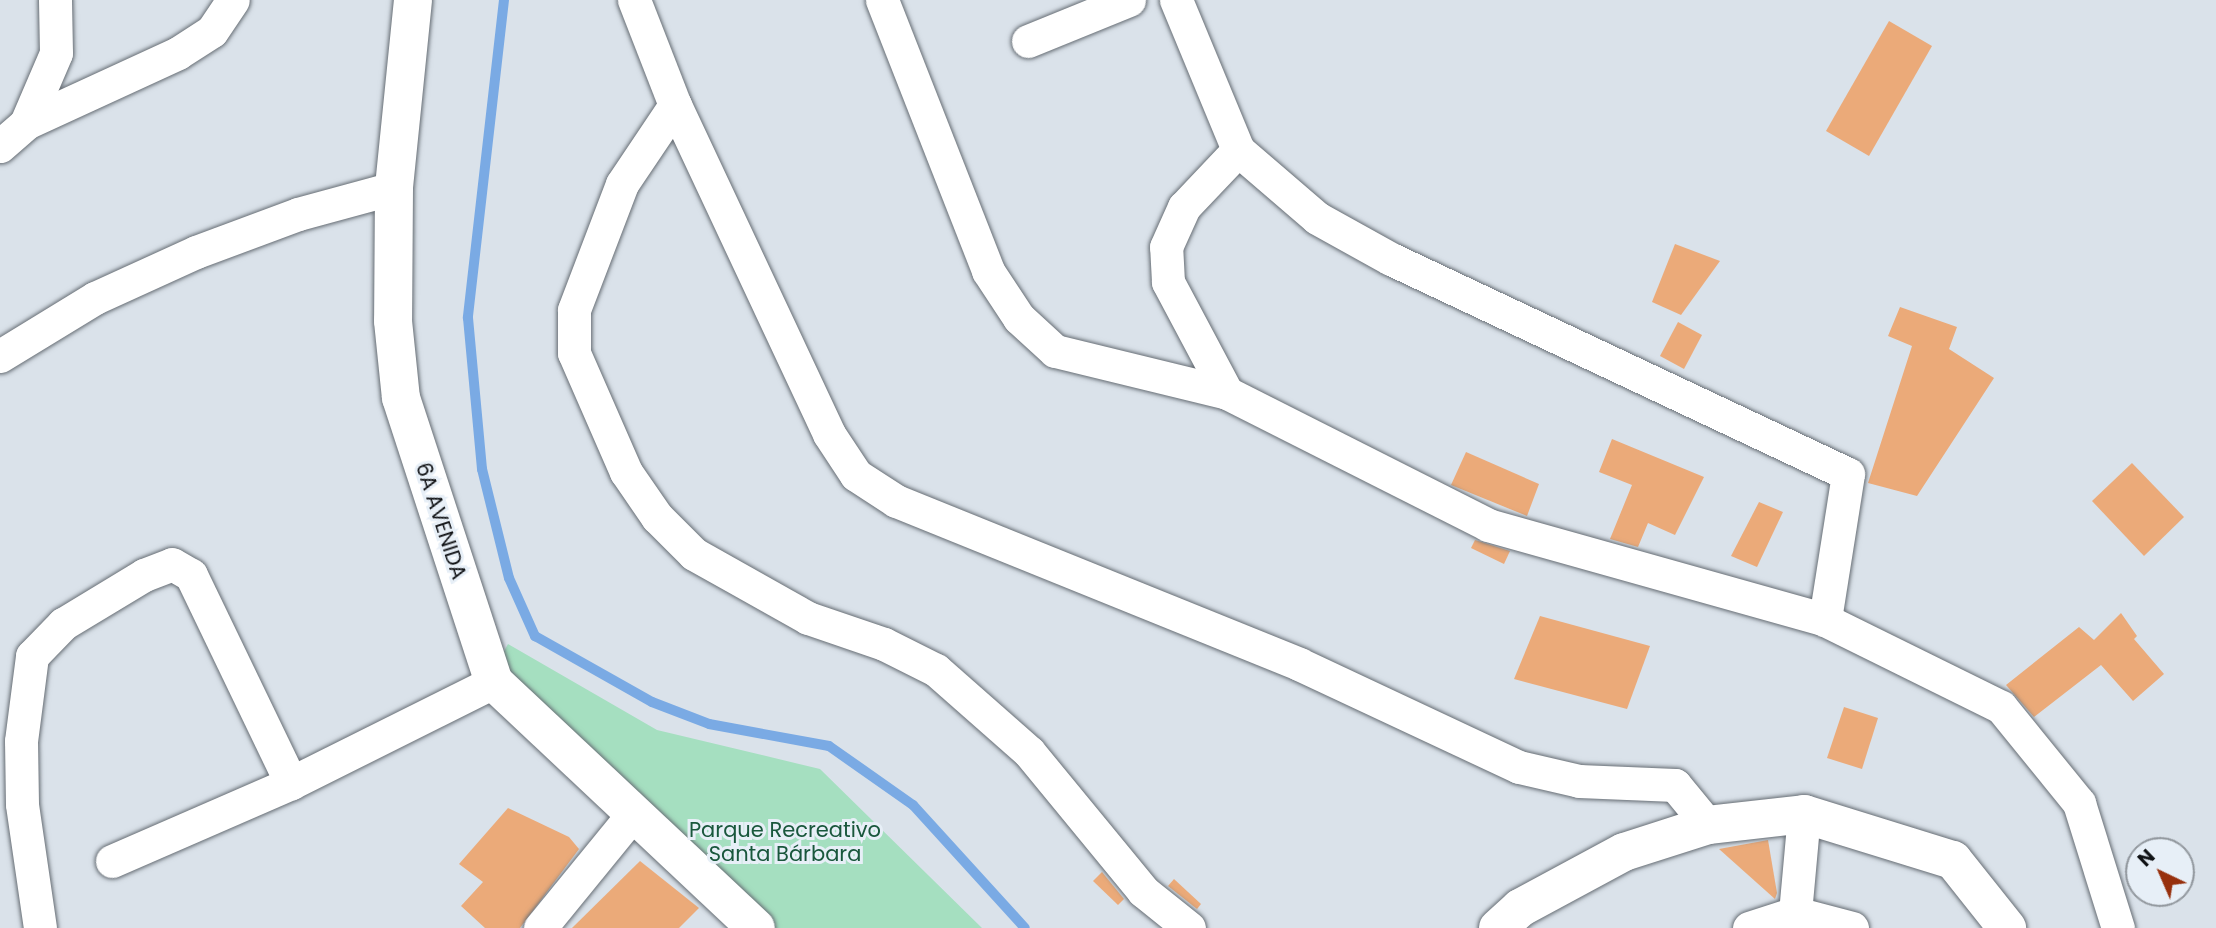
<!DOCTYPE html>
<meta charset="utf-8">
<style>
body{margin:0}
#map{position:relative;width:2216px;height:928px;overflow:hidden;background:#dae2ea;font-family:Poppins,sans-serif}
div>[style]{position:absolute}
.green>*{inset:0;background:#a5dfc0}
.stream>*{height:10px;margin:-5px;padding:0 5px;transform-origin:5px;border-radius:5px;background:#7aaae4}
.building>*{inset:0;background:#ebaa79}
.roads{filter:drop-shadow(0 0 2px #666d74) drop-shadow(0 0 2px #666d74)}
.street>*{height:33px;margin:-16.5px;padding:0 16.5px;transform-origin:16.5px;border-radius:16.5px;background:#fff}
.secondary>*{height:38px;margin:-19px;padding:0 19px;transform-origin:19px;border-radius:19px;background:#fff}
span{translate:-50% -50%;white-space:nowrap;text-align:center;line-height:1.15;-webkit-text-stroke:6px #e7eff7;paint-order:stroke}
.street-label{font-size:21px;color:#101215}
.park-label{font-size:21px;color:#19573c}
.north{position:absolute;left:2125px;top:837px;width:70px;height:70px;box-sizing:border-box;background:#e7eff7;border:2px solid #91979d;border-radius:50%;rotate:316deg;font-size:19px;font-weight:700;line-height:28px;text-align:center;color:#101215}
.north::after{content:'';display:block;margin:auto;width:24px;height:32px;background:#97300d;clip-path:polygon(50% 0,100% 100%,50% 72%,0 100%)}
</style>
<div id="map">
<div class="green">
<i style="clip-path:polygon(508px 644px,657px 730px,820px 769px,982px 928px,764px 928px,498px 662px)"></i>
</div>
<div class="stream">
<i style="left:504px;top:0;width:320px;rotate:96.5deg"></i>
<i style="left:468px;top:318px;width:152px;rotate:84.7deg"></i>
<i style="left:482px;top:469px;width:112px;rotate:76.1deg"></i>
<i style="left:509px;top:578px;width:64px;rotate:65.9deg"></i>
<i style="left:535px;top:636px;width:134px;rotate:29.4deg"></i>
<i style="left:652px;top:702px;width:61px;rotate:21.1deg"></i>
<i style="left:709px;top:724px;width:122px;rotate:10.4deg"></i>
<i style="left:829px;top:746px;width:103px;rotate:35.1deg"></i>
<i style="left:913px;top:805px;width:166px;rotate:47.7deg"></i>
</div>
<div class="building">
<i style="clip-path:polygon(1889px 21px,1932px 46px,1869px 156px,1826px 131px)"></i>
<i style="clip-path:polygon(1675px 244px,1720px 261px,1681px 315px,1652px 302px)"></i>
<i style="clip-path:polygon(1900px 307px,1957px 327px,1949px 349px,1994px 378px,1917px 496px,1868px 483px,1912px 346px,1888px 336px)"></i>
<i style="clip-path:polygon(1678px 322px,1702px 335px,1684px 369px,1660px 356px)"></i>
<i style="clip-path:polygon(1612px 439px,1704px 477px,1675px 535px,1648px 523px,1638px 547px,1610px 539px,1632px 485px,1599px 472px)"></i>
<i style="clip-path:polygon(1466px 452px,1539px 484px,1527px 516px,1451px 485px)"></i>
<i style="clip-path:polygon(2132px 463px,2184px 517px,2144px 556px,2092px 501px)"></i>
<i style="clip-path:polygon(1759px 502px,1783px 512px,1757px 567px,1731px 556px)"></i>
<i style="clip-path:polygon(1475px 540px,1510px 551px,1504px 564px,1471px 548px)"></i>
<i style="clip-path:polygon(2121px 613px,2137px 636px,2134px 639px,2164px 674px,2133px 701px,2101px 665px,2034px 717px,2006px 685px,2079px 627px,2094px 640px)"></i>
<i style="clip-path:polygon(1540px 616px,1650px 646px,1627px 709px,1514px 679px)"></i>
<i style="clip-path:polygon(1844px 707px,1878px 718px,1862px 769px,1827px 758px)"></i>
<i style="clip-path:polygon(508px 808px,569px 837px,579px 849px,520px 928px,485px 928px,461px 906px,483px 882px,459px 864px)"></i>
<i style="clip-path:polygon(1768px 840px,1777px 893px,1775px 899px,1719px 849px)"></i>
<i style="clip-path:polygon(640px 861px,699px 908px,679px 928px,572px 928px)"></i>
<i style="clip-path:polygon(1102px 872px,1124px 899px,1118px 905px,1093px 881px)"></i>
<i style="clip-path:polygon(1174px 879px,1201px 904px,1197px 909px,1168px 886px)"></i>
</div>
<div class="roads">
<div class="street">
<i style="left:634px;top:0;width:113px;rotate:68.7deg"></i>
<i style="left:675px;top:105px;width:363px;rotate:64.9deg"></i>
<i style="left:829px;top:434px;width:49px;rotate:56.6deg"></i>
<i style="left:856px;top:475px;width:48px;rotate:33deg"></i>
<i style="left:896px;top:501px;width:435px;rotate:22deg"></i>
<i style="left:1299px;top:664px;width:243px;rotate:25.1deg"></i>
<i style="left:1519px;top:767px;width:62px;rotate:13.1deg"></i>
<i style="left:1579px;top:781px;width:96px;rotate:2.4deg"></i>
<i style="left:1675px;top:785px;width:52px;rotate:50.5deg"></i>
<i style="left:882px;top:0;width:291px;rotate:68.6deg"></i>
<i style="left:988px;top:271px;width:56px;rotate:56.6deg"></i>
<i style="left:1019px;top:318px;width:49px;rotate:42.5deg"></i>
<i style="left:1055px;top:351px;width:177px;rotate:13.7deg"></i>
<i style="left:1227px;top:393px;width:292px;rotate:26.8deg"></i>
<i style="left:1488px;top:525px;width:350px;rotate:15.7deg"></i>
<i style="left:1825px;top:620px;width:196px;rotate:26.3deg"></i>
<i style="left:2001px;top:707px;width:124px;rotate:50.9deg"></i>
<i style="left:2079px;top:803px;width:131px;rotate:72.7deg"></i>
<i style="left:1176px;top:0;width:162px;rotate:67.5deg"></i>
<i style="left:1238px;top:150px;width:104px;rotate:40.7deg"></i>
<i style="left:1317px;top:218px;width:85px;rotate:29deg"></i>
<i style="left:1391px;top:259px;width:505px;rotate:25.2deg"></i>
<i style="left:1848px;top:474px;width:148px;rotate:99deg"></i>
<i style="left:1028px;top:41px;width:109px;rotate:-22.1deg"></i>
<i style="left:675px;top:105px;width:95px;rotate:123.9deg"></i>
<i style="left:622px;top:184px;width:135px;rotate:110.9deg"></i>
<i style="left:574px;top:310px;width:43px;rotate:90deg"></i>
<i style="left:574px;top:353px;width:130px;rotate:66.4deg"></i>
<i style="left:626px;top:472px;width:55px;rotate:55.4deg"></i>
<i style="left:657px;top:517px;width:52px;rotate:45deg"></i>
<i style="left:694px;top:554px;width:131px;rotate:29.3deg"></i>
<i style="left:808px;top:618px;width:80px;rotate:18.9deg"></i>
<i style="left:884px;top:644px;width:58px;rotate:26.6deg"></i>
<i style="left:936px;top:670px;width:124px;rotate:41.4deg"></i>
<i style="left:1029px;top:752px;width:180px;rotate:50.6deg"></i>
<i style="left:1143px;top:891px;width:59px;rotate:38.8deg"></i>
<i style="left:26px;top:123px;width:167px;rotate:-24.7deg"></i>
<i style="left:178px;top:53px;width:40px;rotate:-32.9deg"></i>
<i style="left:212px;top:31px;width:37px;rotate:-56deg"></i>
<i style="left:0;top:146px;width:35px;rotate:-41deg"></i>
<i style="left:26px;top:123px;width:76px;rotate:-66.8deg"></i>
<i style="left:56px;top:53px;width:53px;rotate:-91.1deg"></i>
<i style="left:0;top:356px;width:111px;rotate:-31.4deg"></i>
<i style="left:95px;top:298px;width:111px;rotate:-24.5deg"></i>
<i style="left:196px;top:252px;width:109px;rotate:-20.4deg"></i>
<i style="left:298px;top:214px;width:99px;rotate:-15.2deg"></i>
<i style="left:1227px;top:393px;width:126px;rotate:-118deg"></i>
<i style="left:1168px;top:282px;width:35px;rotate:-93deg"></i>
<i style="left:1166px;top:247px;width:44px;rotate:-65.8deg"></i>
<i style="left:1184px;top:207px;width:79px;rotate:-46.5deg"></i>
<i style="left:112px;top:861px;width:195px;rotate:-23.5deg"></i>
<i style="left:291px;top:783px;width:227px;rotate:-26.5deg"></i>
<i style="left:1795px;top:913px;width:99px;rotate:-84.8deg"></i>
<i style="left:40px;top:928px;width:125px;rotate:-98.3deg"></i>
<i style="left:22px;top:804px;width:63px;rotate:-90.9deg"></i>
<i style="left:21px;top:741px;width:86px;rotate:-82.6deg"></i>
<i style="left:32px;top:656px;width:45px;rotate:-45.9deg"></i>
<i style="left:63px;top:624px;width:95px;rotate:-31.2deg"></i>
<i style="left:144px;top:575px;width:30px;rotate:-21deg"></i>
<i style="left:172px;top:564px;width:22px;rotate:30deg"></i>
<i style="left:191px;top:575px;width:231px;rotate:64.3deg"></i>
<i style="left:540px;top:928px;width:146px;rotate:-50.8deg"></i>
<i style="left:1749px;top:928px;width:48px;rotate:-18.1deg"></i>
<i style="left:1795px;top:913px;width:59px;rotate:14.7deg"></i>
</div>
<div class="secondary">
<i style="left:413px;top:0;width:189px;rotate:95.8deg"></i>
<i style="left:394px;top:188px;width:133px;rotate:90.4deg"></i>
<i style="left:393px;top:321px;width:77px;rotate:84.1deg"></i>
<i style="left:401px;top:398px;width:299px;rotate:71.9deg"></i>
<i style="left:494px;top:682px;width:359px;rotate:43.2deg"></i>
<i style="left:1498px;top:928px;width:30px;rotate:-42deg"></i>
<i style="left:1520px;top:908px;width:118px;rotate:-28.3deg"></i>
<i style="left:1624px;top:852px;width:88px;rotate:-17.8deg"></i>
<i style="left:1708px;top:825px;width:97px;rotate:-6.5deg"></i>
<i style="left:1804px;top:814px;width:156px;rotate:17.2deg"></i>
<i style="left:1953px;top:860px;width:87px;rotate:51.5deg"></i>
</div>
</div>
<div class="street-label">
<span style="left:441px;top:521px;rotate:72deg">6A AVENIDA</span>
</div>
<div class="park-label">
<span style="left:785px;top:842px">Parque Recreativo<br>Santa Bárbara</span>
</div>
<div class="north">N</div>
</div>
